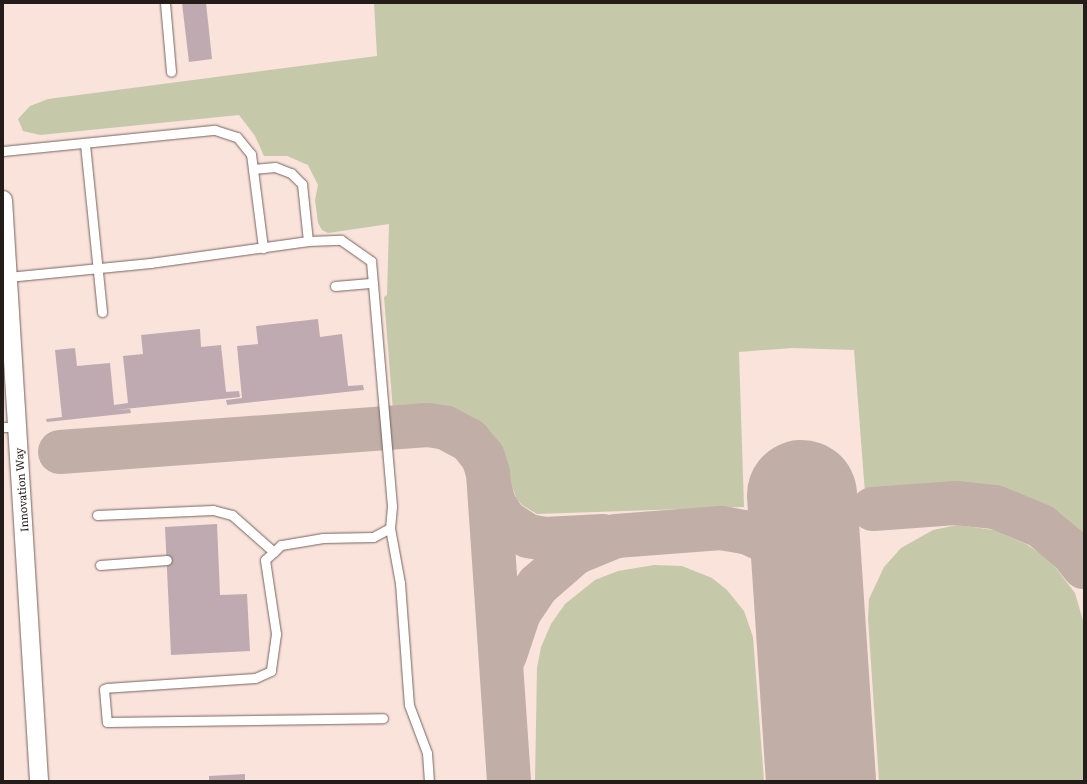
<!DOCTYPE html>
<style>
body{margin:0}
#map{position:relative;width:1087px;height:784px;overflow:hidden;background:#f9e3db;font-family:Literata,serif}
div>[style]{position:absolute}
.green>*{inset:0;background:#c5c9aa}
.taxiway>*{height:44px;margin:-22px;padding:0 22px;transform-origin:22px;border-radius:22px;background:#c0aea7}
.runway>*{height:110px;margin:-55px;padding:0 55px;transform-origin:55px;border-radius:55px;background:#c0aea7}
.building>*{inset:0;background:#bfaab1}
.roads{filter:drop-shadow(0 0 1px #77645d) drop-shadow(0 0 1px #77645d)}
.service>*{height:9px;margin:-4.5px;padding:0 4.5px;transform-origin:4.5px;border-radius:4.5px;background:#fff}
.minor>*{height:18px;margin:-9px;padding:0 9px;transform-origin:9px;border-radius:9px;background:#fff}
span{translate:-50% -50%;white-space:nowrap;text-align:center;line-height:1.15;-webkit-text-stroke:3px #fff;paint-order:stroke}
.street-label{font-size:11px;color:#241c19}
.frame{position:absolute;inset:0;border:4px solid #241c19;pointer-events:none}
</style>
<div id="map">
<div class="green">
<i style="clip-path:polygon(374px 3px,1084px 3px,1084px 541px,1069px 524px,1019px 498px,961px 482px,865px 493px,854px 350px,792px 348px,739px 352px,744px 507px,537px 514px,522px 505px,516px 498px,498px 442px,479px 424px,464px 415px,447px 411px,420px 409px,393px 411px,384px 297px,387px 295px,389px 224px,328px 233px,322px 230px,318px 223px,315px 200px,318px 185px,308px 165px,287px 156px,264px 156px,255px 136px,239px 115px,40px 135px,23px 131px,18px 119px,30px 106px,48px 99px,377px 56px)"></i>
<i style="clip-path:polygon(957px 525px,994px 530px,1026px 544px,1049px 559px,1075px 593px,1084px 624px,1084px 781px,879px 781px,868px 619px,869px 599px,884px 567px,901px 548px,933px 530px)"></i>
<i style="clip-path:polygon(654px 565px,682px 566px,712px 578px,727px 590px,744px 611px,753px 637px,764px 781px,535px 781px,537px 668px,541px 647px,551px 624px,565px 604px,595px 580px,618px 571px)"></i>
</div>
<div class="taxiway">
<i style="left:60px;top:452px;width:369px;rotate:-4.2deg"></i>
<i style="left:428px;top:425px;width:18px;rotate:9deg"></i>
<i style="left:446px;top:428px;width:26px;rotate:28deg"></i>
<i style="left:469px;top:440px;width:22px;rotate:51deg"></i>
<i style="left:483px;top:457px;width:17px;rotate:73deg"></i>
<i style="left:488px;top:473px;width:309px;rotate:86.1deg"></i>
<i style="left:490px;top:488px;width:16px;rotate:76deg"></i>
<i style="left:494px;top:504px;width:20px;rotate:57deg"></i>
<i style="left:505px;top:521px;width:27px;rotate:33deg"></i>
<i style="left:528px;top:536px;width:17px;rotate:10deg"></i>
<i style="left:545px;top:539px;width:58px;rotate:-3deg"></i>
<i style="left:873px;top:509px;width:83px;rotate:-4.1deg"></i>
<i style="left:956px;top:503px;width:39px;rotate:6deg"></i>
<i style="left:995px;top:507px;width:50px;rotate:22.4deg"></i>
<i style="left:1041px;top:526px;width:38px;rotate:40deg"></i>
<i style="left:1070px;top:550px;width:22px;rotate:51deg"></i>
<i style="left:505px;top:655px;width:44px;rotate:-71.6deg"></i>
<i style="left:519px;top:613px;width:34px;rotate:-56deg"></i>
<i style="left:538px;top:585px;width:49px;rotate:-40.9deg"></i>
<i style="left:575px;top:553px;width:44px;rotate:-22.5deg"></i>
<i style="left:616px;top:536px;width:105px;rotate:-4.4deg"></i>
<i style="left:721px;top:528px;width:27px;rotate:10deg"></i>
<i style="left:748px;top:533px;width:20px;rotate:24deg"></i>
<i style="left:766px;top:541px;width:25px;rotate:42deg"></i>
<i style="left:785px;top:558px;width:30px;rotate:53deg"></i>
<i style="left:803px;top:582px;width:20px;rotate:75deg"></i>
</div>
<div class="runway">
<i style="left:802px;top:495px;width:287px;rotate:86.2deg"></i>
</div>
<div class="building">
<i style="clip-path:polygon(182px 3px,206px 3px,212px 59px,189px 62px)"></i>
<i style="clip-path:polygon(318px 319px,320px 337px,342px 334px,348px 386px,363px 385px,364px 390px,227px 405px,226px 400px,242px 398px,237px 346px,258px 344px,256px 326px)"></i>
<i style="clip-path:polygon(200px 329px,201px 347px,221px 345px,226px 392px,239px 391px,240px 397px,115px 410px,130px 409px,131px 413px,47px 422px,46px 419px,62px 417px,55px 350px,75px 348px,77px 366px,110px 363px,114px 405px,128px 403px,123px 356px,143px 354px,141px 335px)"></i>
<i style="clip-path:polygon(217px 524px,220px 595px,247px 594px,250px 651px,171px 655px,165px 527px)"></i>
<i style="clip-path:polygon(245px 774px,245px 781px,209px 781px,209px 776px)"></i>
</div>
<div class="roads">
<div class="service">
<i style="left:165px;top:3px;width:69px;rotate:85deg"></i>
<i style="left:85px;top:144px;width:169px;rotate:84.2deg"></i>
<i style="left:3px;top:151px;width:213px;rotate:-5.7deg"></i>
<i style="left:215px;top:130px;width:23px;rotate:18deg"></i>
<i style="left:237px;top:137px;width:22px;rotate:51deg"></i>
<i style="left:251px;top:154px;width:95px;rotate:82.7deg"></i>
<i style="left:253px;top:169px;width:22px;rotate:-5deg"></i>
<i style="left:275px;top:167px;width:17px;rotate:21deg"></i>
<i style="left:291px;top:173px;width:16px;rotate:45deg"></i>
<i style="left:302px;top:184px;width:57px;rotate:84deg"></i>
<i style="left:8px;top:277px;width:143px;rotate:-5.6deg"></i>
<i style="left:150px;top:263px;width:160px;rotate:-7.9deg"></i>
<i style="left:308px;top:241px;width:33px;rotate:-2deg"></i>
<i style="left:341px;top:240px;width:37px;rotate:35deg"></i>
<i style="left:371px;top:261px;width:246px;rotate:85.1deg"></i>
<i style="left:392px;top:506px;width:22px;rotate:95deg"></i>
<i style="left:390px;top:528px;width:19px;rotate:152deg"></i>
<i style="left:373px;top:537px;width:50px;rotate:178.9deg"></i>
<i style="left:323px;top:538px;width:43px;rotate:170.5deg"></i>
<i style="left:281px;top:545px;width:22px;rotate:137deg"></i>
<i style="left:265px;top:560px;width:75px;rotate:81.5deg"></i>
<i style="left:276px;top:634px;width:37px;rotate:98deg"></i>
<i style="left:271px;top:671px;width:17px;rotate:156deg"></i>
<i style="left:255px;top:678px;width:149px;rotate:176.2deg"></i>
<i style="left:335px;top:286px;width:38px;rotate:-5deg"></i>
<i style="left:3px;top:427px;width:14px"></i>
<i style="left:97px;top:515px;width:116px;rotate:-2.5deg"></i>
<i style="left:213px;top:510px;width:20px;rotate:15deg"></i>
<i style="left:232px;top:515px;width:56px;rotate:41.4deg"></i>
<i style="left:390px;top:528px;width:56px;rotate:79.7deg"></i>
<i style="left:400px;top:583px;width:122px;rotate:85.8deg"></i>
<i style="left:409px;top:705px;width:51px;rotate:69.4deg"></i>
<i style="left:427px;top:753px;width:28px;rotate:86deg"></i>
<i style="left:100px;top:565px;width:67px;rotate:-4.3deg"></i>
<i style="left:104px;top:689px;width:33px;rotate:85deg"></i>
<i style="left:107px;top:722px;width:276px;rotate:-0.8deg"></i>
</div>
<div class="minor">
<i style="left:3px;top:200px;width:582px;rotate:86.45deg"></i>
</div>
</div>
<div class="street-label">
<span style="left:21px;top:490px;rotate:-94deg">Innovation Way</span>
</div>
<div class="frame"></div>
</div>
